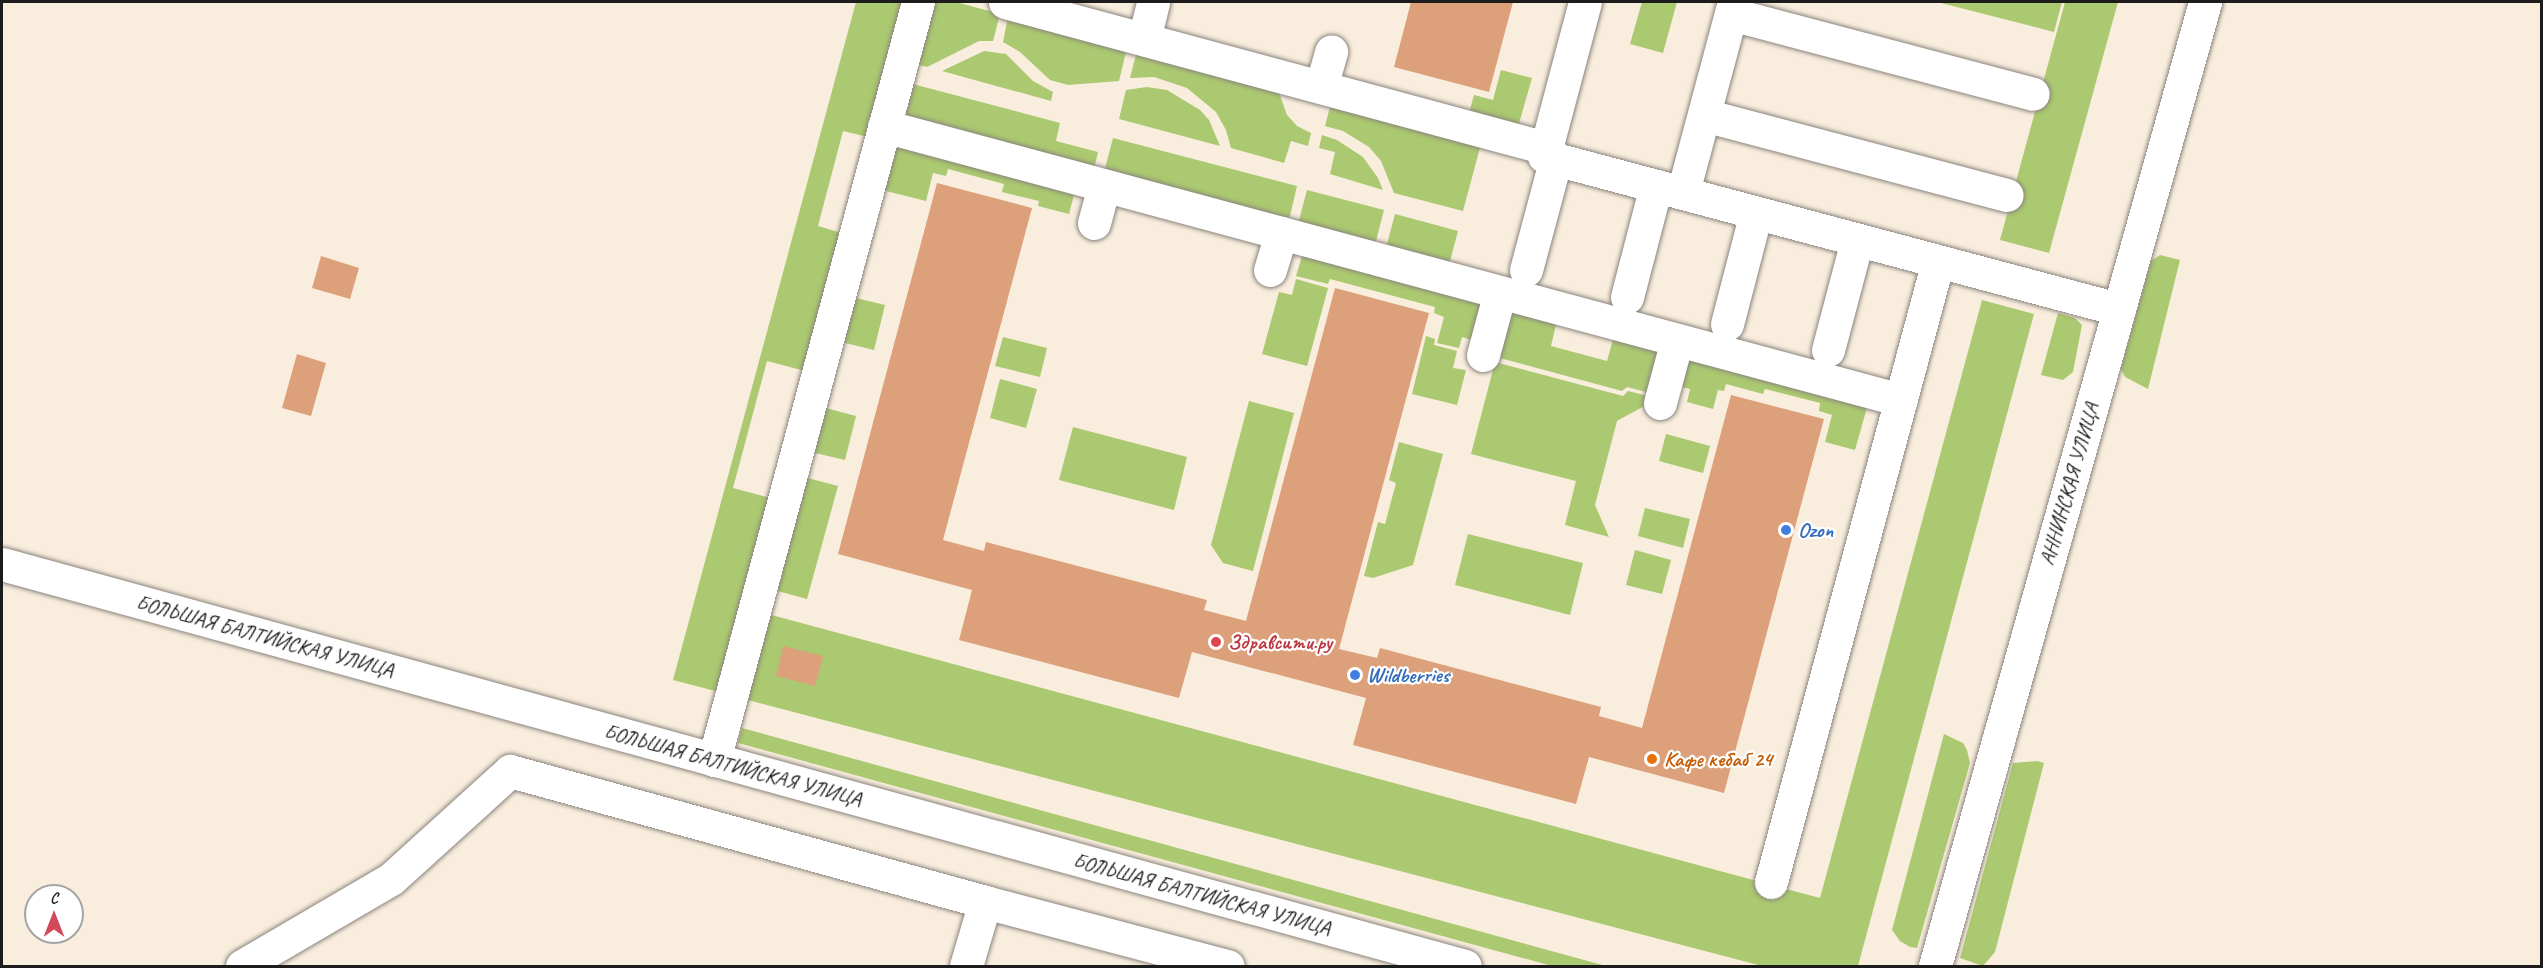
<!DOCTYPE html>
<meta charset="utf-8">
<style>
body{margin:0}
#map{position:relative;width:2543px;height:968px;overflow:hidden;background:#f9edde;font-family:Caveat,sans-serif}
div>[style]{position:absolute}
.green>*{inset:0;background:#abc970}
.building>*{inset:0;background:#dca07b}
.roads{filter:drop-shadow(0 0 2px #8a847d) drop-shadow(0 0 2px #8a847d)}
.minor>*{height:33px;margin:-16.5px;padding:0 16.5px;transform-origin:16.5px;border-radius:16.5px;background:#fff}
.dots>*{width:16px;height:16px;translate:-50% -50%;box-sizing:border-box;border:3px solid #fff;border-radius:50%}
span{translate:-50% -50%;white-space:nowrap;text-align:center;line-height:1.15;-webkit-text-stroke:4.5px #fff;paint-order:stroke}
.street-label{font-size:21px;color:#1c1c1c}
.shop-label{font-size:21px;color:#366cbe;font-weight:700}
.left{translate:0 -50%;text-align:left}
.health-label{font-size:21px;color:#be3a42;font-weight:700}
.food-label{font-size:21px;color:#c56008;font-weight:700}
.frame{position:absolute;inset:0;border:3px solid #1c1c1c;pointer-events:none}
.north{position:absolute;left:24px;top:884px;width:60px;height:60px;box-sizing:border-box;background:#fff;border:2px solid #a4a4a4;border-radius:50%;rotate:0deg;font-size:16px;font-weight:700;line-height:24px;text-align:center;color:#1c1c1c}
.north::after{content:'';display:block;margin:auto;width:21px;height:27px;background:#d1495b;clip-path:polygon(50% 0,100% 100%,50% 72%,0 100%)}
</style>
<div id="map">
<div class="green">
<i style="clip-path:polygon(856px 2px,905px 2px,868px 137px,843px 131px,818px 226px,842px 233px,805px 371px,767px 361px,733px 488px,771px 498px,719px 692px,673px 680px)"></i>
<i style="clip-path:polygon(931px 2px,956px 2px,1000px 14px,993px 41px,979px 41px,927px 67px,915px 64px)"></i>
<i style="clip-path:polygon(1642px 2px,1677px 2px,1663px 53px,1630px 44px)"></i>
<i style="clip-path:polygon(1937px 2px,2062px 2px,2054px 32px)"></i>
<i style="clip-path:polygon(2065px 2px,2118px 2px,2049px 253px,2000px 240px)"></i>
<i style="clip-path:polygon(1008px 17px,1127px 48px,1119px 81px,1068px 85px,1050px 80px,1020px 52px,1003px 42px)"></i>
<i style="clip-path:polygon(984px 51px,1006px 54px,1033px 81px,1053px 92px,1051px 101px,942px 71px)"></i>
<i style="clip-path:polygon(1137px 51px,1277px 87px,1287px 115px,1297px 126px,1311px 133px,1308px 146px,1291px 141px,1284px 163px,1231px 148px,1226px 130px,1216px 112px,1187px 88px,1154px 77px,1130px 78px)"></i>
<i style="clip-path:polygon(1501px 70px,1532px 78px,1518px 127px,1469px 113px,1474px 95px,1493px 100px)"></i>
<i style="clip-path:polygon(909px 83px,1060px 123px,1056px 141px,1098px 152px,1094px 169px,900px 117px)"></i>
<i style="clip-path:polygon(1147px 87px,1167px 90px,1200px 110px,1209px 120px,1220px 146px,1119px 119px,1126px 90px)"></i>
<i style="clip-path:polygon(1331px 103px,1481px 144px,1463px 211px,1394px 193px,1381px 161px,1369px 147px,1343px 131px,1325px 126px)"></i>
<i style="clip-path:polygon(1322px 135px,1337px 140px,1363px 157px,1378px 178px,1383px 190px,1330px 174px,1335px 152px,1319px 148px)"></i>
<i style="clip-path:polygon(1113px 138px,1297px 186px,1289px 220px,1104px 172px)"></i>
<i style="clip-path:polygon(894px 143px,1075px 191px,1069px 214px,1038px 206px,1039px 201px,1002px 192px,1004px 184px,948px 169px,946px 176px,933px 173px,926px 201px,882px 190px)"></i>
<i style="clip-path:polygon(1307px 190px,1384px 210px,1375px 245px,1298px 224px)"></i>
<i style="clip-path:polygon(1395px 214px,1458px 231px,1449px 265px,1386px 248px)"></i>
<i style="clip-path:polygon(1303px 253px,1485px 302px,1474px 341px,1462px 337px,1459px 348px,1437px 343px,1444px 317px,1434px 313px,1435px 307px,1330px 279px,1328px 284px,1296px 276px)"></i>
<i style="clip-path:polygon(2160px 255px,2180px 260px,2148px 389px,2125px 377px,2121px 369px,2151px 261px)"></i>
<i style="clip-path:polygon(1296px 279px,1328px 288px,1307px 366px,1262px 354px,1279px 292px,1292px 295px)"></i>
<i style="clip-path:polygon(852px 297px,885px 305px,874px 350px,841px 342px)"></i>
<i style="clip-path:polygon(1982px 300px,2034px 314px,1858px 966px,1762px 966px,744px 699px,768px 614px,1820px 898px)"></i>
<i style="clip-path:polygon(1510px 308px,1557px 320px,1551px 346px,1607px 361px,1614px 336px,1661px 349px,1650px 393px,1627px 387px,1622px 391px,1496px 357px)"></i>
<i style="clip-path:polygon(2058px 313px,2075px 318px,2082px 325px,2073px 372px,2063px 380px,2041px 375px)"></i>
<i style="clip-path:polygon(1426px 336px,1435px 339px,1434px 345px,1457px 351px,1453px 368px,1466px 370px,1457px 405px,1412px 394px)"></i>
<i style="clip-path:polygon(1003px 337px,1047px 348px,1040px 377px,995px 366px)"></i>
<i style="clip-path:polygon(1686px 357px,1868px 404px,1855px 450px,1825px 442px,1832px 415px,1819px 411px,1820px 403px,1765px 389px,1763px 394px,1726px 384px,1724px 391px,1718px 390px,1713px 409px,1687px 402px,1690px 389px,1678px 386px)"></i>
<i style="clip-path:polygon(1495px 362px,1623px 396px,1628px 391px,1648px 396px,1646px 405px,1617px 421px,1595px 505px,1609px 537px,1565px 525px,1576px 481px,1471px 454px)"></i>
<i style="clip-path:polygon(1000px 379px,1037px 389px,1026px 428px,990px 418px)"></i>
<i style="clip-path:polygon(1249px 401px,1294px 413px,1253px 571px,1223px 563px,1211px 545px)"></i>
<i style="clip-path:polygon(822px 407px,856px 416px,845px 460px,811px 452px)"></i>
<i style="clip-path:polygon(1073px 427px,1187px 457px,1174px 510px,1059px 480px)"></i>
<i style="clip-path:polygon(1666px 434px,1710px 446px,1703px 473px,1659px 461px)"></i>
<i style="clip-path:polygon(1399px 442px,1443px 454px,1413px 565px,1373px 578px,1364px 576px,1378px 522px,1385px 524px,1396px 483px,1389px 480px)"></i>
<i style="clip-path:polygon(804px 477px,838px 486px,807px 599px,774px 590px)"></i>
<i style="clip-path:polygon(1645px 508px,1690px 519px,1683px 548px,1638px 536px)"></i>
<i style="clip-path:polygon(1468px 534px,1583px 563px,1570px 615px,1455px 585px)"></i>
<i style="clip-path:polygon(1635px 550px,1671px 560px,1662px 594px,1626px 585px)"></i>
<i style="clip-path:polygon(742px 728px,1606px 966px,1552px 966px,738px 743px)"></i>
<i style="clip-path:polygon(1944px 734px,1963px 743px,1967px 750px,1970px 763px,1917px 948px,1910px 947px,1900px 941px,1892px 930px)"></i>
<i style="clip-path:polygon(2037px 761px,2044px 763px,1995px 952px,1983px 966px,1960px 958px,2013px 763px)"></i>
</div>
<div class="building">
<i style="clip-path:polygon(1411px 2px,1513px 2px,1489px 92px,1394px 67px)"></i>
<i style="clip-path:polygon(937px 183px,1032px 208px,943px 540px,984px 551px,986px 542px,1207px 600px,1204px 610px,1246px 621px,1335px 288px,1429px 313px,1339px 649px,1377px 658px,1380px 648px,1601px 707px,1599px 716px,1642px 728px,1731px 395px,1824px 419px,1724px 793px,1589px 757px,1576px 804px,1353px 745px,1366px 698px,1192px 652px,1179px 698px,959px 640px,972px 590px,838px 554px)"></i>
<i style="clip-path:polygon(321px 256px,359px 268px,350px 299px,312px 288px)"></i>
<i style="clip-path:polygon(297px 354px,326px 363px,311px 416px,282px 408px)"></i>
<i style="clip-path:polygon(783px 646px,823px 656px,815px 686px,776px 676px)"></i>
</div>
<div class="roads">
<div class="minor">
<i style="left:1005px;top:2px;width:560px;rotate:15.1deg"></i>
<i style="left:1585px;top:2px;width:159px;rotate:104.9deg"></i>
<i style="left:1544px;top:156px;width:594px;rotate:14.93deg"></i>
<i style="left:1731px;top:14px;width:312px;rotate:14.8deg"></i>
<i style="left:1144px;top:39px;width:38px;rotate:-76deg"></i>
<i style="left:1321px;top:87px;width:37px;rotate:-74deg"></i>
<i style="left:1704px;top:115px;width:313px;rotate:14.8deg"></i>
<i style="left:884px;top:126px;width:1053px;rotate:15.08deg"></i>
<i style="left:1683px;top:192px;width:197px;rotate:-75deg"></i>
<i style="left:1094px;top:223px;width:38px;rotate:-75deg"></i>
<i style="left:1270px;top:270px;width:39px;rotate:-73deg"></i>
<i style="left:1526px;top:270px;width:116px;rotate:-75deg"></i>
<i style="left:1627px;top:297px;width:115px;rotate:-75.4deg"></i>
<i style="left:1727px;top:324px;width:115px;rotate:-75.4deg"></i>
<i style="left:1828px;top:350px;width:114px;rotate:-75.2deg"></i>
<i style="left:1483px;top:355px;width:65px;rotate:-74.9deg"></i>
<i style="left:1660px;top:403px;width:65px;rotate:-74.9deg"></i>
<i style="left:2px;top:564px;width:1517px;rotate:15.36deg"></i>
<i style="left:714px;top:760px;width:785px;rotate:-74.94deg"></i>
<i style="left:1771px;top:882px;width:643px;rotate:-74.95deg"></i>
<i style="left:242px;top:966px;width:173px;rotate:-30.3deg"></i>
<i style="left:391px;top:879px;width:161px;rotate:-42.2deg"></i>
<i style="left:510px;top:771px;width:493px;rotate:15.4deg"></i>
<i style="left:966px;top:966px;width:67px;rotate:-73.5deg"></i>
<i style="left:985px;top:902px;width:251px;rotate:14.8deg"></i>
<i style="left:1935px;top:966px;width:1001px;rotate:-74.35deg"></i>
</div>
</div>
<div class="dots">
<i style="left:1786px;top:530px;background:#3f7fe0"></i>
<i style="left:1216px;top:642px;background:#e0444e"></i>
<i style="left:1355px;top:675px;background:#3f7fe0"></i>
<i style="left:1652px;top:759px;background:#e8710a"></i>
</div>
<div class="street-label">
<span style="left:2069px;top:484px;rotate:-74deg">АННИНСКАЯ УЛИЦА</span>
<span style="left:265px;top:636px;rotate:15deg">БОЛЬШАЯ БАЛТИЙСКАЯ УЛИЦА</span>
<span style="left:733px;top:765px;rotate:15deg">БОЛЬШАЯ БАЛТИЙСКАЯ УЛИЦА</span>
<span style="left:1202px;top:894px;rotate:15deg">БОЛЬШАЯ БАЛТИЙСКАЯ УЛИЦА</span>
</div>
<div class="shop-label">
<span class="left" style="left:1798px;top:530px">Ozon</span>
<span class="left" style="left:1367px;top:675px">Wildberries</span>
</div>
<div class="health-label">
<span class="left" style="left:1228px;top:642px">Здравсити.ру</span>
</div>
<div class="food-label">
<span class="left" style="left:1664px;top:759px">Кафе кебаб 24</span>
</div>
<div class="frame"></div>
<div class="north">С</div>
</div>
